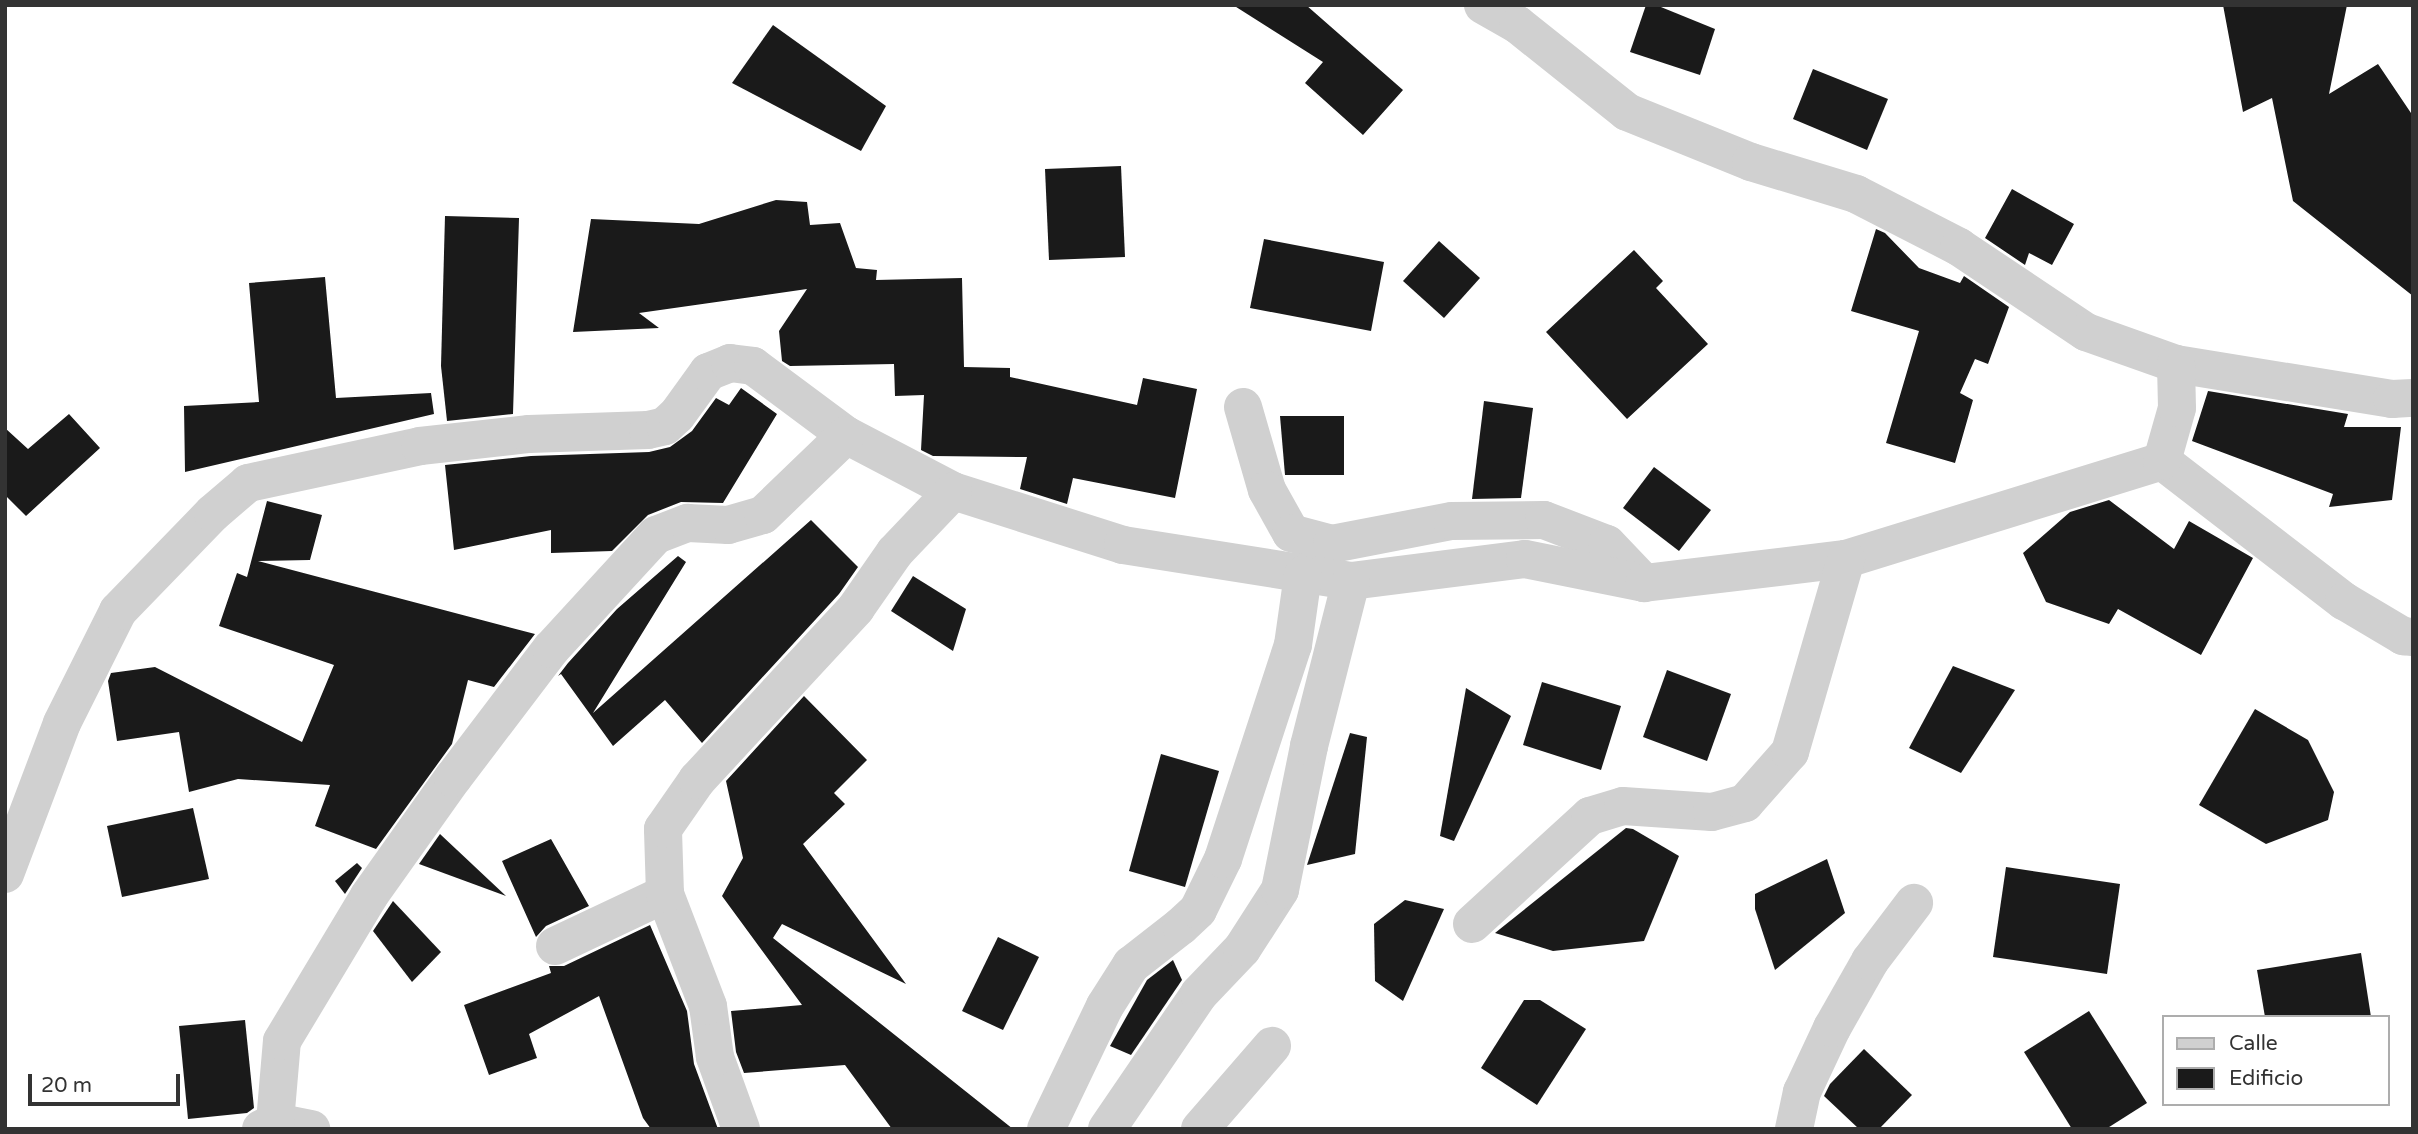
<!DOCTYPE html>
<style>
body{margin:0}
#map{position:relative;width:2418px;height:1134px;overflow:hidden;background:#fff;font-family:"Varela Round",sans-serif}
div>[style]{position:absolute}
.building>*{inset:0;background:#1a1a1a}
.minor>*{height:38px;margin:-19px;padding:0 19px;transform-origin:19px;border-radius:19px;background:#d0d0d0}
span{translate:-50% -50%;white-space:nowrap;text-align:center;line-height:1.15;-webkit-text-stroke:7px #fff;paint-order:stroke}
.frame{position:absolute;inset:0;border:7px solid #333;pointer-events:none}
.legend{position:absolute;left:2162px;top:1015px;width:228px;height:91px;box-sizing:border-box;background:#fff;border:2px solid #adadad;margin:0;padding:9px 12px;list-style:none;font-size:21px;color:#333}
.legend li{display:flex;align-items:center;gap:14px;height:35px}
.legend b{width:35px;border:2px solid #adadad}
.scale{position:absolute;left:28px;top:1074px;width:152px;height:32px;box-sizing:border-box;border:4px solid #333;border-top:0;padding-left:9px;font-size:21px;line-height:24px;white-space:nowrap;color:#333;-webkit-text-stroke:5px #fff;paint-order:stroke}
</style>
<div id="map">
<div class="building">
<i style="clip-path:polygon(1233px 5px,1306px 5px,1403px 90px,1363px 135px,1305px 83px,1323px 62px)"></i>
<i style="clip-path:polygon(1646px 5px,1656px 5px,1715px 29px,1700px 75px,1630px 52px)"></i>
<i style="clip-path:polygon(2223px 5px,2347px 5px,2329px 94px,2378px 64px,2413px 116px,2413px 296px,2293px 201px,2272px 98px,2243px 112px)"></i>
<i style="clip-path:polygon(773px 25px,886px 106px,861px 151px,732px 83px)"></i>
<i style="clip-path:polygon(1813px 69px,1888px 99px,1867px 150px,1793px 119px)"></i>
<i style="clip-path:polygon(1121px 166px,1125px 257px,1049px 260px,1045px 169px)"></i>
<i style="clip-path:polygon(2012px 189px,2074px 224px,2052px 265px,2029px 253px,2025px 265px,1985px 238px)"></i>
<i style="clip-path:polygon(776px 200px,807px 202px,810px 225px,840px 223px,856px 268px,877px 270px,876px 280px,962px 278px,964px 367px,1010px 368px,1010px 377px,1137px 405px,1143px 378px,1197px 389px,1175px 498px,1073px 478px,1067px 504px,1020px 489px,1027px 457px,933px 456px,921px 450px,924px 395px,895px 396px,894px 364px,790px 366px,782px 361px,779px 331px,807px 289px,639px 313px,659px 328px,573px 332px,591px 219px,699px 224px)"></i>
<i style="clip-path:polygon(445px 216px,519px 218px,513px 414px,447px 421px,441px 366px)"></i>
<i style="clip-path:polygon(1876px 229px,1885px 233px,1919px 268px,1960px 283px,1964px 276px,2009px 307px,1988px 364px,1975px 359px,1960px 393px,1973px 400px,1955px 463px,1886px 443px,1919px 331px,1851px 311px)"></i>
<i style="clip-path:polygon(1264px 239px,1384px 262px,1371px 331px,1250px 308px)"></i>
<i style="clip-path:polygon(1439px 241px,1480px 278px,1444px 318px,1403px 281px)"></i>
<i style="clip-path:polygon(1634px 250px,1663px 281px,1656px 288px,1708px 344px,1627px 419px,1546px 332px)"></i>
<i style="clip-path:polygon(325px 277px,336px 398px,431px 393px,434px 414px,185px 472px,184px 406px,259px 402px,249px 283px)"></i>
<i style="clip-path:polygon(741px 388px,777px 414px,723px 503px,681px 502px,648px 515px,612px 551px,551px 553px,551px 530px,454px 550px,445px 465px,531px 456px,649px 452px,670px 447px,692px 431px,716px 398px,729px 405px)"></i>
<i style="clip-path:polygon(2208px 391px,2348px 414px,2344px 427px,2401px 427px,2392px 500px,2329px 507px,2333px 494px,2192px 441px)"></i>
<i style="clip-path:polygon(1484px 401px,1533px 408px,1521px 498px,1472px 499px)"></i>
<i style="clip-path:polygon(69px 414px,100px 448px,26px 516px,5px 495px,5px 428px,28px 449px)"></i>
<i style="clip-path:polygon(1280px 416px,1344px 416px,1344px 475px,1285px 475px)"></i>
<i style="clip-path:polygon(1654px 467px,1711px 510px,1679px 551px,1623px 508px)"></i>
<i style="clip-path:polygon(2109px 500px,2174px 549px,2189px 521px,2253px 558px,2201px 655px,2118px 609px,2109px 624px,2046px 602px,2023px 553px,2070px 512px)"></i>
<i style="clip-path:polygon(267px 501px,322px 515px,310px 560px,258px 561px,535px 634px,494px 687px,468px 680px,452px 744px,376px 849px,315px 826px,330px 785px,238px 779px,189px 792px,179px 732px,117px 741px,108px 681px,111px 673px,155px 667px,302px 742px,334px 665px,219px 626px,237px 573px,247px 577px)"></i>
<i style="clip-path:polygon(811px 520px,858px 567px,839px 594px,702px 743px,665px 700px,613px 746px,561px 674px,558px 676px,568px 663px,617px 609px,678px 556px,686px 562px,593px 713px)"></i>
<i style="clip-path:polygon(913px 576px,966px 609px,953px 651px,891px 611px)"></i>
<i style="clip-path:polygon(1953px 666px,2015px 690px,1961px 773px,1909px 748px)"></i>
<i style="clip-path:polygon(1667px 670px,1731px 694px,1707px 761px,1643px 737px)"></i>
<i style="clip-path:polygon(1542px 682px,1621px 706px,1601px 770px,1523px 745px)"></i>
<i style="clip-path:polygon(1466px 688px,1511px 716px,1454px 841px,1440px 836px)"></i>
<i style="clip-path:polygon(804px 696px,867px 760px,834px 793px,845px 804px,803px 844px,906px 984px,782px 924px,773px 938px,1013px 1129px,892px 1129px,845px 1065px,744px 1073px,736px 1052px,731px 1011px,802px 1005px,722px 896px,743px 858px,726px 781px)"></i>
<i style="clip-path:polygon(2255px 709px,2308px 740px,2334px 792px,2328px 820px,2266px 844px,2199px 805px)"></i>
<i style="clip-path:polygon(1350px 733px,1367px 737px,1355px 854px,1307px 865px)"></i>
<i style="clip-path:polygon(1161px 754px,1219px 771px,1185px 887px,1129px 871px)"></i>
<i style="clip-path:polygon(193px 808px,209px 879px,122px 897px,107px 826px)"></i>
<i style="clip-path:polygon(1626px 828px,1633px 829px,1679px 856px,1644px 941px,1553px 951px,1495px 933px)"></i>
<i style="clip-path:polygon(440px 834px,506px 896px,419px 864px)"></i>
<i style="clip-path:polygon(551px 839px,589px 906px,546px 926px,536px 937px,502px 861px)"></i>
<i style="clip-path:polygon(1827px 859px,1845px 913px,1775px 970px,1755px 909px,1755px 894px)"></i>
<i style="clip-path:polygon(357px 863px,362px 868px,345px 894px,335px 881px)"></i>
<i style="clip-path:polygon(2006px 867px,2120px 884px,2107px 974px,1993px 957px)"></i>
<i style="clip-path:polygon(1405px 900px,1444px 909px,1403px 1001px,1375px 981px,1374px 924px)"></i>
<i style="clip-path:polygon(393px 901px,441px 952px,412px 982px,373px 931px)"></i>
<i style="clip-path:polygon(650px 925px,687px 1011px,694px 1064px,718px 1129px,651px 1129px,643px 1118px,599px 996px,529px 1034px,537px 1058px,489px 1075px,464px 1005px,551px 973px,549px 966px,564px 966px)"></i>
<i style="clip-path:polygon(998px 937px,1039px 957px,1003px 1030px,962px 1011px)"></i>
<i style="clip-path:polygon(2361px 953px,2371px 1017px,2265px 1017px,2257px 970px)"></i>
<i style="clip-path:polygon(1173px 960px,1182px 980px,1131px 1055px,1110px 1046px,1147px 980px)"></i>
<i style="clip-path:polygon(1524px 1000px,1540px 1000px,1586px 1029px,1537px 1105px,1481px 1068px)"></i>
<i style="clip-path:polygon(2089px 1011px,2147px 1103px,2106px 1129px,2072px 1129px,2024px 1052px)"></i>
<i style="clip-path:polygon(245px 1020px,254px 1108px,247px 1113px,188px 1119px,179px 1026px)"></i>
<i style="clip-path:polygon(1864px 1049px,1912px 1095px,1879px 1129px,1859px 1129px,1824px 1096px,1830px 1084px)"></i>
</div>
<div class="minor">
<i style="left:1483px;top:5px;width:40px;rotate:29.7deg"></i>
<i style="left:1518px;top:25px;width:139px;rotate:38.6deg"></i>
<i style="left:1627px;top:112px;width:134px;rotate:22deg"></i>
<i style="left:1751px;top:162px;width:110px;rotate:16.9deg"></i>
<i style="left:1856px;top:194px;width:116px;rotate:27.2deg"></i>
<i style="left:1959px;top:247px;width:153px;rotate:33.8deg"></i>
<i style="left:2086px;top:332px;width:96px;rotate:19.6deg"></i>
<i style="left:2176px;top:364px;width:219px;rotate:9.2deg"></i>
<i style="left:2392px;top:399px;width:21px;rotate:-3deg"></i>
<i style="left:1243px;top:407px;width:86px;rotate:73.9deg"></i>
<i style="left:1267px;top:490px;width:49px;rotate:60.8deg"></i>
<i style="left:1291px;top:533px;width:42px;rotate:15deg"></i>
<i style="left:1332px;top:544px;width:122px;rotate:-10.9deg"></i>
<i style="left:1452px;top:521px;width:92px;rotate:-0.6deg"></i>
<i style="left:1544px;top:520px;width:67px;rotate:20.9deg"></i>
<i style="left:1607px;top:544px;width:54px;rotate:46.5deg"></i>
<i style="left:2162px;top:461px;width:230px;rotate:37.6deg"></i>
<i style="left:2344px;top:601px;width:69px;rotate:30.7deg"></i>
<i style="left:2403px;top:636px;width:10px;rotate:6deg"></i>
<i style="left:5px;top:874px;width:161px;rotate:-69.3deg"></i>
<i style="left:62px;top:723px;width:125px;rotate:-63.4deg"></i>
<i style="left:118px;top:611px;width:136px;rotate:-45.9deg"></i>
<i style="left:213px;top:513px;width:46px;rotate:-40.6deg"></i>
<i style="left:248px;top:483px;width:176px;rotate:-12.1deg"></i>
<i style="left:420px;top:446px;width:110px;rotate:-6.3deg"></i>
<i style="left:529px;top:434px;width:119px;rotate:-1.9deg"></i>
<i style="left:648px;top:430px;width:17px;rotate:-13deg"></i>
<i style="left:665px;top:426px;width:16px;rotate:-43deg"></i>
<i style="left:677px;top:415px;width:53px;rotate:-54.2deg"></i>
<i style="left:708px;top:372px;width:24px;rotate:-22deg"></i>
<i style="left:730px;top:363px;width:23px;rotate:7deg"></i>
<i style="left:753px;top:366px;width:116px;rotate:36.6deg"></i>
<i style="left:846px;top:435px;width:121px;rotate:27.6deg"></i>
<i style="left:953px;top:491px;width:178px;rotate:17.6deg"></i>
<i style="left:1123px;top:545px;width:231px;rotate:9deg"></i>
<i style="left:1351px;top:581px;width:175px;rotate:-7.2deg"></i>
<i style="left:1525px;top:559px;width:121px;rotate:11.4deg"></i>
<i style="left:1644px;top:583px;width:203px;rotate:-6.8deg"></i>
<i style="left:1846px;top:559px;width:331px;rotate:-17.2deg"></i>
<i style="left:2162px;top:461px;width:55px;rotate:-74.2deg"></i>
<i style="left:2177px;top:408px;width:44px;rotate:-91.3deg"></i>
<i style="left:1472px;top:924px;width:160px;rotate:-42.5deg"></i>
<i style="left:1590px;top:816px;width:34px;rotate:-17deg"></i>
<i style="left:1623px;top:806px;width:89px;rotate:3.9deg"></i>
<i style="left:1712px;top:812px;width:34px;rotate:-15deg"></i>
<i style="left:1745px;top:803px;width:68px;rotate:-48.6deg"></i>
<i style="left:1790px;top:752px;width:201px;rotate:-73.8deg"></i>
<i style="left:555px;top:946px;width:122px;rotate:-25.3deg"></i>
<i style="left:275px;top:1122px;width:37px;rotate:11deg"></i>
<i style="left:261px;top:1129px;width:16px;rotate:-27deg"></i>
<i style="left:275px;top:1122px;width:81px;rotate:-85.1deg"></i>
<i style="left:282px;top:1041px;width:169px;rotate:-59deg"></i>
<i style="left:369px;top:896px;width:145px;rotate:-54.6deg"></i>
<i style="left:453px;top:778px;width:162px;rotate:-52.8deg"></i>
<i style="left:551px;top:649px;width:155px;rotate:-47.4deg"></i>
<i style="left:656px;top:535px;width:34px;rotate:-21deg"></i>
<i style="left:688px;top:523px;width:40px;rotate:2.9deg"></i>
<i style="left:728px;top:525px;width:36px;rotate:-16deg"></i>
<i style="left:763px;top:515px;width:115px;rotate:-43.9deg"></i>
<i style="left:741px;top:1129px;width:77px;rotate:-109.9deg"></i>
<i style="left:715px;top:1057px;width:51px;rotate:-97.8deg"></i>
<i style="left:708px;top:1006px;width:120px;rotate:-111deg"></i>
<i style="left:665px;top:894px;width:65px;rotate:-91.8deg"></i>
<i style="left:663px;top:829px;width:60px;rotate:-55.2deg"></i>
<i style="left:697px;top:780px;width:234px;rotate:-47.2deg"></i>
<i style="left:856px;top:608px;width:68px;rotate:-55.1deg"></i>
<i style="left:895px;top:552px;width:84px;rotate:-46.4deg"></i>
<i style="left:1046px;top:1129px;width:136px;rotate:-64.4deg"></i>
<i style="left:1105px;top:1006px;width:49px;rotate:-57.6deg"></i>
<i style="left:1131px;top:965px;width:63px;rotate:-38deg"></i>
<i style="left:1181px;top:926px;width:23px;rotate:-43deg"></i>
<i style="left:1198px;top:910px;width:57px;rotate:-63.9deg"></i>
<i style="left:1223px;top:859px;width:225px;rotate:-71.9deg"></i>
<i style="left:1293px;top:645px;width:71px;rotate:-81.9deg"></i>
<i style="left:1107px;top:1129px;width:163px;rotate:-55.7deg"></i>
<i style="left:1199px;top:994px;width:62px;rotate:-46.3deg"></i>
<i style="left:1242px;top:949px;width:70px;rotate:-57.2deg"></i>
<i style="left:1280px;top:890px;width:147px;rotate:-78.6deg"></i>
<i style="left:1309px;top:746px;width:170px;rotate:-75.7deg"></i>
<i style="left:1200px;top:1129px;width:110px;rotate:-49.1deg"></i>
<i style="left:1794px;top:1129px;width:38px;rotate:-78deg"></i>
<i style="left:1802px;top:1092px;width:71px;rotate:-64.9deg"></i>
<i style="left:1832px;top:1028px;width:77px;rotate:-60.4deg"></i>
<i style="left:1870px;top:961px;width:73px;rotate:-52.8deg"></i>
</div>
<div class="frame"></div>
<ul class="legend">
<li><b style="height:9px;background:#d0d0d0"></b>Calle</li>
<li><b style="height:19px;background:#1a1a1a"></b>Edificio</li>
</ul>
<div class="scale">20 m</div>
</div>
